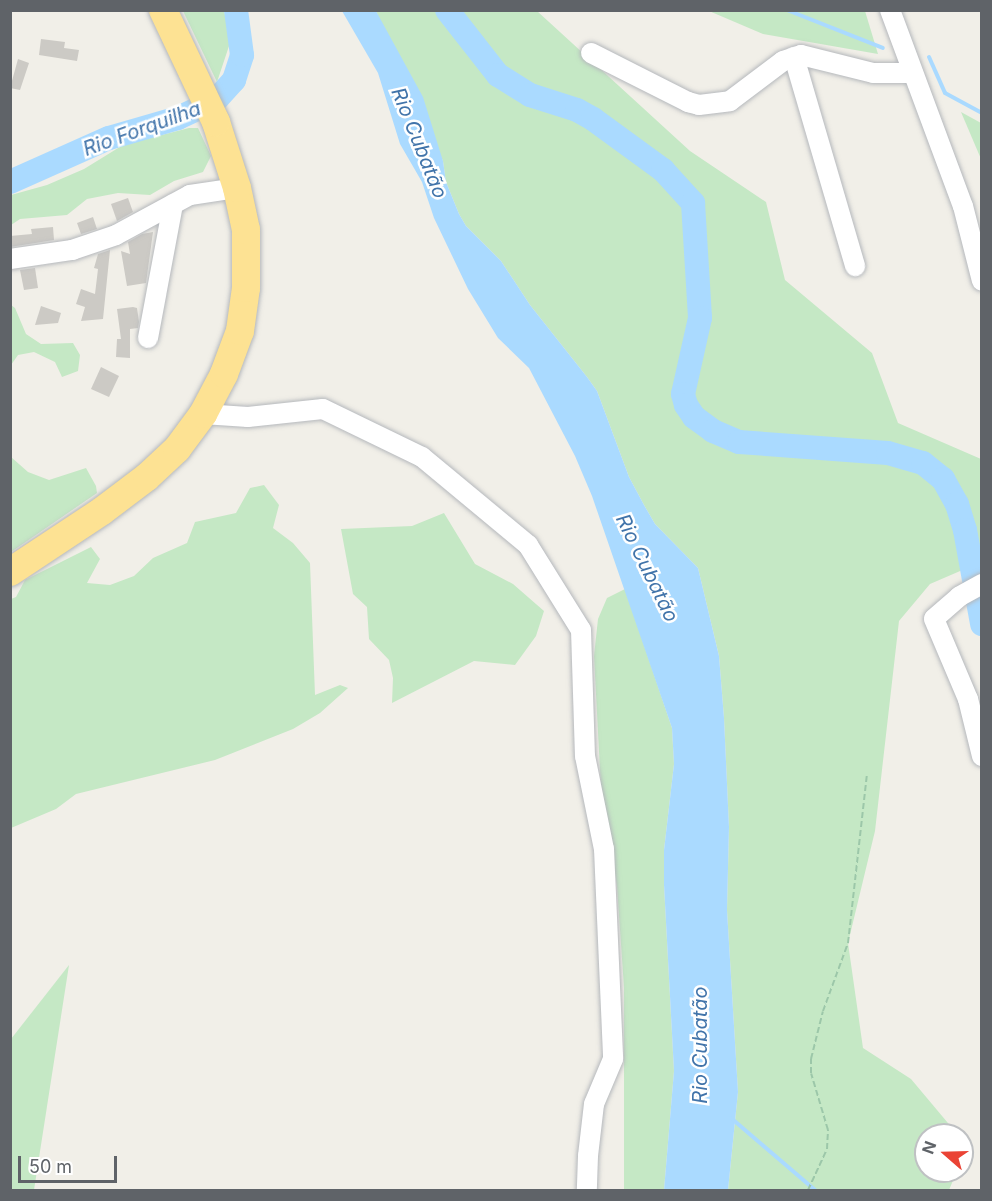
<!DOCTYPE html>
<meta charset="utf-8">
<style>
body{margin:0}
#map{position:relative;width:992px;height:1201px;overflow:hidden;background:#f1efe8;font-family:Inter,sans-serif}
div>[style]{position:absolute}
.green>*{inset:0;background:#c5e8c5}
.water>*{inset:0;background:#aadaff}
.stream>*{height:4px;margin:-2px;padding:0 2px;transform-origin:2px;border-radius:2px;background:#aadaff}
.river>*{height:24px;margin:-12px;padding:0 12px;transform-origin:12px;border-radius:12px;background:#aadaff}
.building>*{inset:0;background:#cccac5}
.path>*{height:2px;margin-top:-1px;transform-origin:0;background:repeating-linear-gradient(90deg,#9cc7a9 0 6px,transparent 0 9px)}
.roads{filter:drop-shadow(0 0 2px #b5b8bc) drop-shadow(0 0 2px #b5b8bc)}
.minor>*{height:20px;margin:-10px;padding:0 10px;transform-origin:10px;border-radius:10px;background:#fff}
.highway>*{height:28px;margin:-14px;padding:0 14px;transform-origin:14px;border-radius:14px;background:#fde293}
span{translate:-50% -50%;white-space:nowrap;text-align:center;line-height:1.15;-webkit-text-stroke:5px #fff;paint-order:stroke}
.water-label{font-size:20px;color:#4174aa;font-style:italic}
.frame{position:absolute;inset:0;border:12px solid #5f6368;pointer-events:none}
.north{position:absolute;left:914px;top:1123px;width:60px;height:60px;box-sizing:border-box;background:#fff;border:2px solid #bfc1c3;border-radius:50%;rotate:290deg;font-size:16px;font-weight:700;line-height:24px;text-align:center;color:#5f6368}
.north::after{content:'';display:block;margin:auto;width:21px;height:27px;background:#ea4335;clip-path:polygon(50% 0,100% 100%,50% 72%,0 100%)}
.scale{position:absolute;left:18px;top:1156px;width:99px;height:27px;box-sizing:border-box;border:3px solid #5f6368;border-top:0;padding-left:8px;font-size:18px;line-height:21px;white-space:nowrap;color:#5f6368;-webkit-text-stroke:4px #fff;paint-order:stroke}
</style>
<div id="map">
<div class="green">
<i style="clip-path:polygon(183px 11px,224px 11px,231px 40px,217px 82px)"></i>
<i style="clip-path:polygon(376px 11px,537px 11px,690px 151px,766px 202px,785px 280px,872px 353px,898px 423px,981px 459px,981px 562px,930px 584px,899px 621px,875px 831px,848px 943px,863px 1048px,911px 1079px,958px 1135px,926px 1135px,926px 1171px,957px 1171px,949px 1190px,728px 1190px,738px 1092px,727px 910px,729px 827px,724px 718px,719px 656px,698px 568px,655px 524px,644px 505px,629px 477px,597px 391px,587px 377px,530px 305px,501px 261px,466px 226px,459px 214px,446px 182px,443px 161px)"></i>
<i style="clip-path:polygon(709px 11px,865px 11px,878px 54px,763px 34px)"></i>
<i style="clip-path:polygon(961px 112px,981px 123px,981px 159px)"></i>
<i style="clip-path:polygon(189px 128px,198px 128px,211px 156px,203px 172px,174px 181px,150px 195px,118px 193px,87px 199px,67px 215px,20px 219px,11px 225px,11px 195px,47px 185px,84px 169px,123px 145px)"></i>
<i style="clip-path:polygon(11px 305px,15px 308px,26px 334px,41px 344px,73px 343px,80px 355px,78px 371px,62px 377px,55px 362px,34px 352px,18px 355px,11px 365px)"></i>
<i style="clip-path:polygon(11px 457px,28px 472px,49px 480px,86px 468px,96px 486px,97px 493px,11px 552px)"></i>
<i style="clip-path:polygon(264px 485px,279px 505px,273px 528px,293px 543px,310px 563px,315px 695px,340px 685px,348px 688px,320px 713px,293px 729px,215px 760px,76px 794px,56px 809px,11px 828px,11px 599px,16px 597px,25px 580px,91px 547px,100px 559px,87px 583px,110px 585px,134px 576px,153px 558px,187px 543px,195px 522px,236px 513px,250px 488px)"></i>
<i style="clip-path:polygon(444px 513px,475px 564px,513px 584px,544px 611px,536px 636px,515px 665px,474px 661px,392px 703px,393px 678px,389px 660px,369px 639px,367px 607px,353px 594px,341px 529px,412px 526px)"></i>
<i style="clip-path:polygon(625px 589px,672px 728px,674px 764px,664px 850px,664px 885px,674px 1071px,664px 1190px,624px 1190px,624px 988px,617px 886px,601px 789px,594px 656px,598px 619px,607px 598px)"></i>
<i style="clip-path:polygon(69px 965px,34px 1190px,11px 1190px,11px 1039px)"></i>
</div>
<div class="water">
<i style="clip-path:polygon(342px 11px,376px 11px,423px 97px,443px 161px,446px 182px,459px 214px,466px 226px,501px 261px,530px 305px,587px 377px,597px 391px,629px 477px,644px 505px,655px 524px,698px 568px,719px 656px,724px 718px,729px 827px,727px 910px,738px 1092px,728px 1190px,664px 1190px,674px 1071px,664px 885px,664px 850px,674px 764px,672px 728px,592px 496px,575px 456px,529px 368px,498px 338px,468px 289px,434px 218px,422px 182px,400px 144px,378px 73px)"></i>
</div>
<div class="stream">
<i style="left:787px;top:10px;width:103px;rotate:21.6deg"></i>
<i style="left:929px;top:57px;width:39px;rotate:66deg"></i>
<i style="left:945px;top:93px;width:42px;rotate:28.4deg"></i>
<i style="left:731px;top:1118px;width:111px;rotate:40.6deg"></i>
</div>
<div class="river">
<i style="left:447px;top:10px;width:83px;rotate:51.9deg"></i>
<i style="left:498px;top:75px;width:38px;rotate:32deg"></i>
<i style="left:530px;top:95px;width:49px;rotate:17.7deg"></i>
<i style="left:577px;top:110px;width:18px;rotate:29deg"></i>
<i style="left:593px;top:119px;width:87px;rotate:36.1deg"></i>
<i style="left:663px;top:170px;width:45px;rotate:47.7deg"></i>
<i style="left:693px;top:203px;width:115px;rotate:86.5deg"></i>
<i style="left:700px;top:318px;width:78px;rotate:102.6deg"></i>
<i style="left:683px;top:394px;width:11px;rotate:75deg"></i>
<i style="left:686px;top:405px;width:14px;rotate:56deg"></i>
<i style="left:694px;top:417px;width:24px;rotate:36deg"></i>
<i style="left:713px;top:431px;width:28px;rotate:23deg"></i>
<i style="left:739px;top:442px;width:149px;rotate:4.2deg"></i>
<i style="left:888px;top:453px;width:36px;rotate:16deg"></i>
<i style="left:923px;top:463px;width:26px;rotate:39deg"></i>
<i style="left:943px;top:479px;width:29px;rotate:61deg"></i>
<i style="left:957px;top:504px;width:27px;rotate:73deg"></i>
<i style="left:965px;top:530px;width:96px;rotate:79.7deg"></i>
<i style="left:10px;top:182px;width:108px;rotate:-24deg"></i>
<i style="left:109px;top:138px;width:72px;rotate:-16.2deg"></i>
<i style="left:178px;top:118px;width:42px;rotate:-25.3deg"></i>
<i style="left:216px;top:100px;width:27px;rotate:-48deg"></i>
<i style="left:234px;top:80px;width:26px;rotate:-72deg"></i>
<i style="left:242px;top:55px;width:45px;rotate:-97.6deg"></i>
</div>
<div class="building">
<i style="clip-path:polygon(41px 39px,65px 42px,64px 48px,79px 50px,77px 61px,39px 55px)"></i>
<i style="clip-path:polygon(18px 59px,29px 63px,20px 90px,10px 88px)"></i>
<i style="clip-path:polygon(128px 198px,133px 212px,117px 221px,111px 204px)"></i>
<i style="clip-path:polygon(93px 217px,97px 229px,81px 234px,77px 223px)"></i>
<i style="clip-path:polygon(53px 227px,54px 240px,10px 247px,10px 236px,32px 234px,31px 229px)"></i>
<i style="clip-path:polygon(153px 232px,146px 283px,127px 286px,121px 251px,130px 254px,128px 242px,142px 234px)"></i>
<i style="clip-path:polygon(110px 250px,103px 319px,81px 321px,85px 307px,76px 304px,81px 289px,95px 294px,98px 269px,94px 268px,98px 254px)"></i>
<i style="clip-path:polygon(35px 268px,38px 288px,24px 290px,20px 270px)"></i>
<i style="clip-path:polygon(41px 306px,61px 313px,58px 323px,35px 325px)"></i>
<i style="clip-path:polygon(133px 307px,137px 308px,139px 322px,138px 328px,130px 329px,130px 358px,116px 357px,117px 339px,121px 339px,117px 309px)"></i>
<i style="clip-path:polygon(101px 367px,119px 376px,109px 397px,91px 389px)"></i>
</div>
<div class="path">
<i style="left:808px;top:1190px;width:45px;rotate:-65.1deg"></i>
<i style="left:827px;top:1149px;width:19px;rotate:-87deg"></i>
<i style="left:828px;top:1130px;width:59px;rotate:-106.6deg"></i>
<i style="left:811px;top:1073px;width:14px;rotate:-90deg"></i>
<i style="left:811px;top:1059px;width:49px;rotate:-76deg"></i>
<i style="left:823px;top:1011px;width:72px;rotate:-69.8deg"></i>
<i style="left:848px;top:943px;width:170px;rotate:-83.6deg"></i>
</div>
<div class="roads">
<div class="minor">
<i style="left:890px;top:10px;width:209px;rotate:69.6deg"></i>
<i style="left:963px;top:206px;width:77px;rotate:75.8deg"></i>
<i style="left:591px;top:53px;width:109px;rotate:26.8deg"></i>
<i style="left:688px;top:102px;width:11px;rotate:15deg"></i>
<i style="left:699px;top:105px;width:31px;rotate:-7deg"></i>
<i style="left:730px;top:101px;width:66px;rotate:-37deg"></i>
<i style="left:783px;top:61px;width:19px;rotate:-18deg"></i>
<i style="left:801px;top:55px;width:74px;rotate:14deg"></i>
<i style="left:873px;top:73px;width:40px"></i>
<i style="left:794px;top:57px;width:218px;rotate:73.7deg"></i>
<i style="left:10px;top:259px;width:63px;rotate:-8.3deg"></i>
<i style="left:72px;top:250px;width:46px;rotate:-18.8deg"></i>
<i style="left:116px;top:235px;width:84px;rotate:-28.4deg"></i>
<i style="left:190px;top:195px;width:48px;rotate:-8.5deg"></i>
<i style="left:148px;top:338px;width:136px;rotate:-79.4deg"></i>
<i style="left:203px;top:414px;width:45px;rotate:3.8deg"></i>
<i style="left:248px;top:417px;width:75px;rotate:-6.1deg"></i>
<i style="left:323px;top:409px;width:110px;rotate:25.9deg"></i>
<i style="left:422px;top:457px;width:138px;rotate:39.7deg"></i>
<i style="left:528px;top:545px;width:100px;rotate:58.1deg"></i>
<i style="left:581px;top:630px;width:126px;rotate:88.2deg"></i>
<i style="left:585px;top:756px;width:95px;rotate:78.5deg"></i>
<i style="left:604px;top:849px;width:210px;rotate:87.5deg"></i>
<i style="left:613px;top:1059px;width:49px;rotate:112.9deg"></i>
<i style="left:594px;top:1104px;width:52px;rotate:96.6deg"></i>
<i style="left:588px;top:1156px;width:34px;rotate:92deg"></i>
<i style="left:982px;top:584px;width:26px;rotate:151deg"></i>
<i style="left:959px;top:597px;width:33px;rotate:139deg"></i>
<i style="left:934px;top:619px;width:87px;rotate:67deg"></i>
<i style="left:968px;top:699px;width:59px;rotate:76.2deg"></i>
</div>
<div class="highway">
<i style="left:10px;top:572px;width:110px;rotate:-33.5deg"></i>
<i style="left:102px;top:511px;width:56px;rotate:-37.1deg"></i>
<i style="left:147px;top:477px;width:41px;rotate:-43deg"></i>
<i style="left:177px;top:449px;width:44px;rotate:-53.4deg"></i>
<i style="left:203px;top:414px;width:45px;rotate:-62.3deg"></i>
<i style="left:224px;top:374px;width:46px;rotate:-69.6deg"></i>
<i style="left:240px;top:331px;width:43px;rotate:-82.1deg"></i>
<i style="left:246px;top:288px;width:58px;rotate:-90deg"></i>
<i style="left:246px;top:230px;width:43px;rotate:-102.1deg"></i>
<i style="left:237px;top:188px;width:69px;rotate:-107.7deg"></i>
<i style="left:216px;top:122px;width:124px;rotate:-115.3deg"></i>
</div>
</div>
<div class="water-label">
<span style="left:142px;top:129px;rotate:-20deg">Rio Forquilha</span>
<span style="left:419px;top:143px;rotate:68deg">Rio Cubatão</span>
<span style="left:647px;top:568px;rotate:64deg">Rio Cubatão</span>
<span style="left:700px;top:1045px;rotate:-90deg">Rio Cubatão</span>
</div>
<div class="frame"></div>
<div class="north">N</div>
<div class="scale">50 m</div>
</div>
